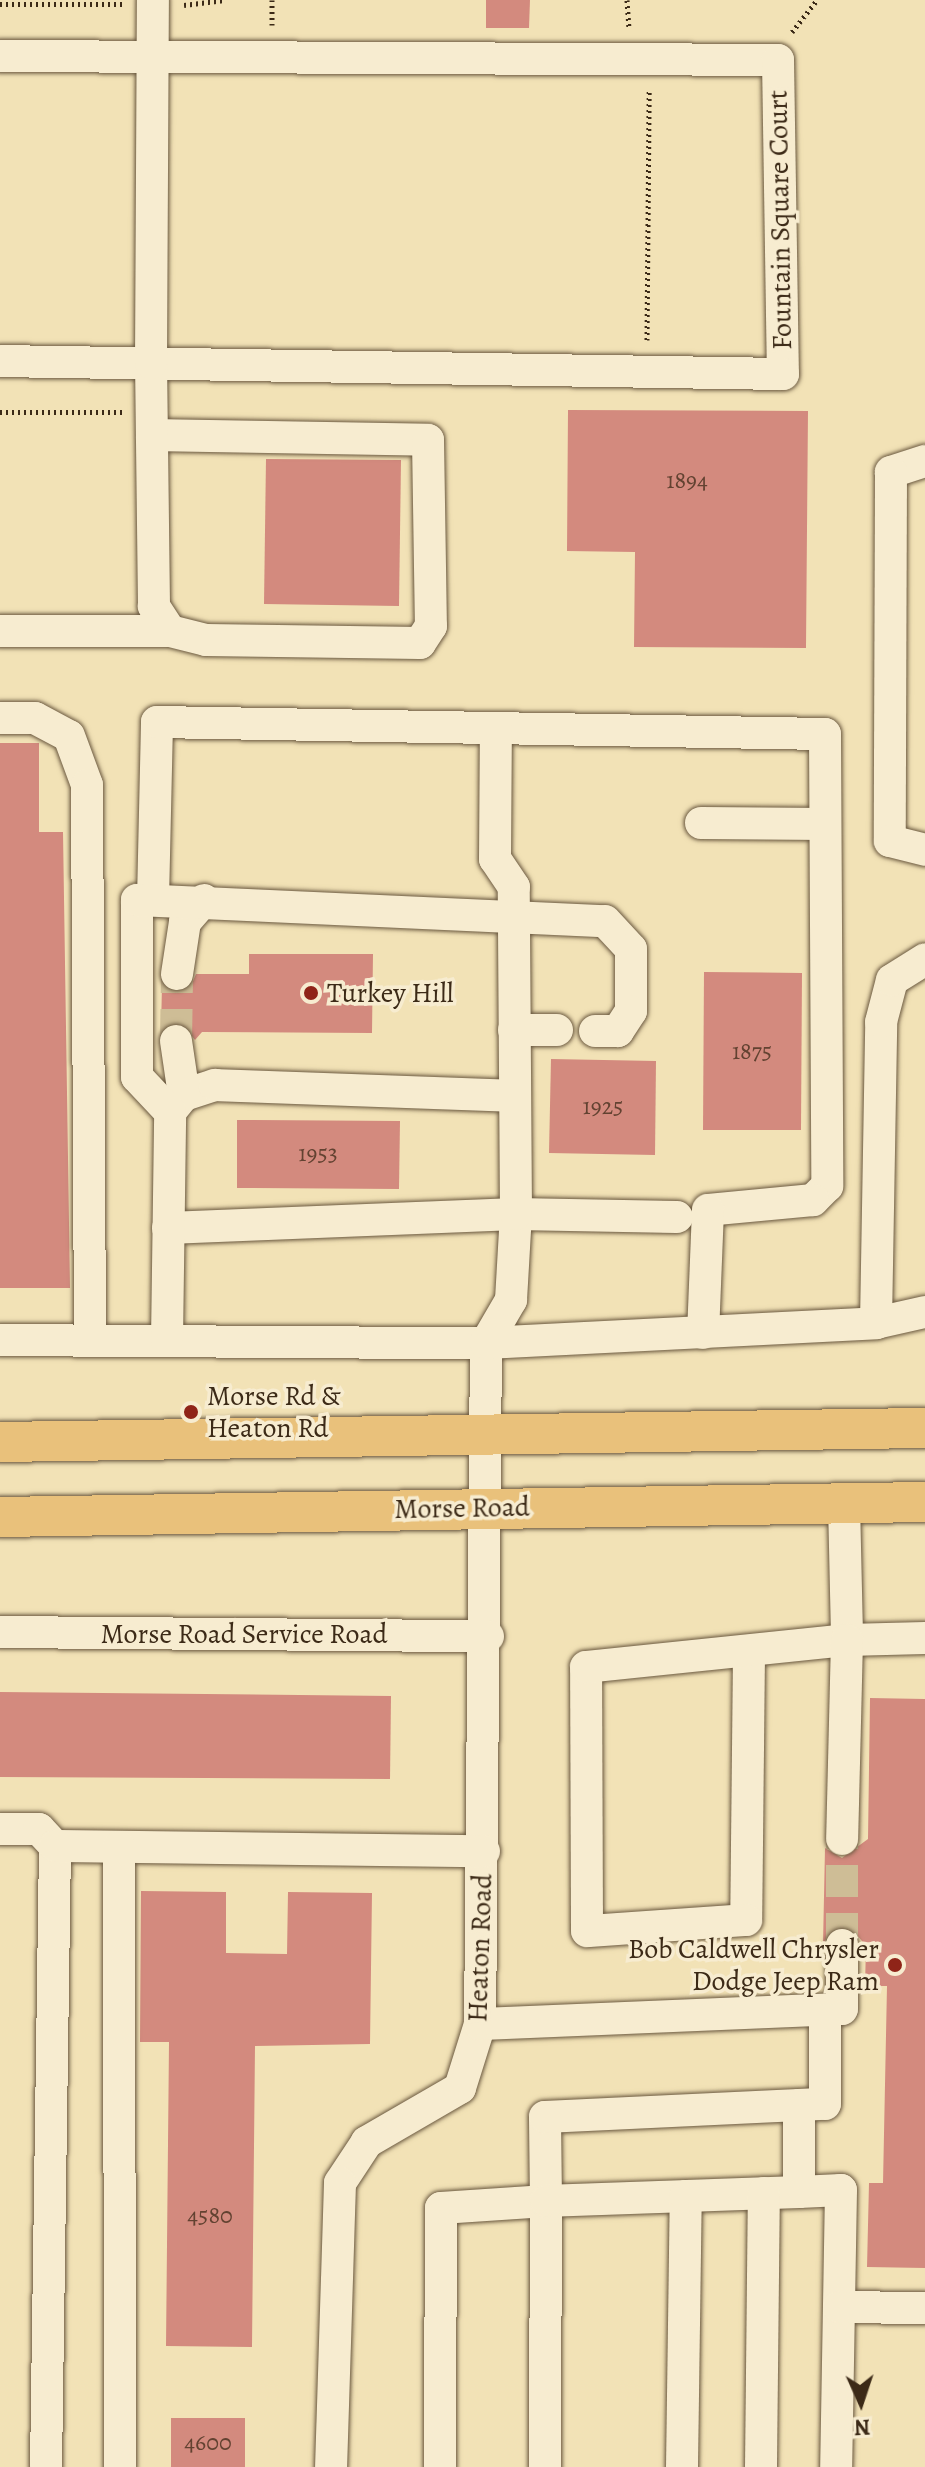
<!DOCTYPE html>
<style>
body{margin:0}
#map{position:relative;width:925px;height:2467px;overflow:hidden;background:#f2e2b6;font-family:Alegreya,serif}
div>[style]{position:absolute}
.building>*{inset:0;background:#d38a7e}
.minor-tunnel>*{height:32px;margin-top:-16px;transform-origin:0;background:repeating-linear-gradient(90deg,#cebd96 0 32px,transparent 0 48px)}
.path>*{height:5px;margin-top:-2.5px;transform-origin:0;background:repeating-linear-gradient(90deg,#3c2a17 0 2px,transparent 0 6px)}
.roads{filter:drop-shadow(0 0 2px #6a583f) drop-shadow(0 0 2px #6a583f)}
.minor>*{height:32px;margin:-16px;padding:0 16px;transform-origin:16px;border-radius:16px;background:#f7ecd0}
.major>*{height:40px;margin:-20px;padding:0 20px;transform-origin:20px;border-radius:20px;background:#e9c17b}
.dots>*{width:22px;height:22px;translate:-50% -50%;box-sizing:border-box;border:4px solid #f7ecd0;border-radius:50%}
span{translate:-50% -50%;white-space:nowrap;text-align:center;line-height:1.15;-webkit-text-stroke:7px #f7ecd0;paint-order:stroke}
.number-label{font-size:24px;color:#624231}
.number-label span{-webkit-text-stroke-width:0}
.street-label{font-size:28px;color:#3c2a17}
.poi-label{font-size:28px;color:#3c2a17}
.left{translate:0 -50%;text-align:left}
.right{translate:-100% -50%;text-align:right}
.north{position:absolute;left:821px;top:2363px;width:80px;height:80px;-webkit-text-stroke:6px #f7ecd0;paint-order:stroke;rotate:177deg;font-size:22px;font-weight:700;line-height:32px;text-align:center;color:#3c2a17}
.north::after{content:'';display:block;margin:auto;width:28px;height:36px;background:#3c2a17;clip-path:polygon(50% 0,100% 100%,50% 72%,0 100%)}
</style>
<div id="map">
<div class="building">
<i style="clip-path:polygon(486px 0,530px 0,529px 28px,486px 28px)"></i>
<i style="clip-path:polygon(568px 410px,808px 411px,806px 648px,634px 647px,635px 552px,567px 551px)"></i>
<i style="clip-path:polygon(266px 459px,401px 460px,399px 606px,264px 604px)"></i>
<i style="clip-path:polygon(0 743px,39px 743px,39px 832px,63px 832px,70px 1288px,0 1288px)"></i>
<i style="clip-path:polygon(249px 954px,373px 954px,372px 1033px,202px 1032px,195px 1040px,182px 1023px,161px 1030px,162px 984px,175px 993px,191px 986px,196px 974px,249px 974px)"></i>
<i style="clip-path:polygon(704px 972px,802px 973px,801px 1130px,703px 1130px)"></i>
<i style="clip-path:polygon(551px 1059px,656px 1061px,655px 1155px,549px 1153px)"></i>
<i style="clip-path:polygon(237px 1120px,400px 1121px,399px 1189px,237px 1188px)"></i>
<i style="clip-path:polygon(0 1692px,391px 1696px,390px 1779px,0 1777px)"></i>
<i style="clip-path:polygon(870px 1698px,925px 1699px,925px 2268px,867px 2267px,869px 2183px,883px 2183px,887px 1986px,865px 1986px,866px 1946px,852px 1929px,833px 1928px,823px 1944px,825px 1848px,842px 1858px,868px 1839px)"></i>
<i style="clip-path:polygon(141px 1891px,226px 1892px,226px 1953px,287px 1954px,288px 1892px,372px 1893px,370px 2044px,255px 2046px,252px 2347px,166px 2346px,169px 2042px,140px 2042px)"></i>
<i style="clip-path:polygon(171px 2418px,245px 2418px,245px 2467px,171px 2467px)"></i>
</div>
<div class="minor-tunnel">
<i style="left:176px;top:1041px;width:67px;rotate:-89.1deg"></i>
<i style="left:842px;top:1945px;width:106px;rotate:-90deg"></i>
</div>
<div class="path">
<i style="left:272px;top:0;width:25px;rotate:90deg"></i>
<i style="left:627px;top:0;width:29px;rotate:86deg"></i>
<i style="left:0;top:4px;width:122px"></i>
<i style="left:184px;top:5px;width:39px;rotate:-7deg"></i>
<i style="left:792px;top:32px;width:41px;rotate:-52deg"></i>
<i style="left:647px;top:340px;width:250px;rotate:-89.5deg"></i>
<i style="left:0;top:412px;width:123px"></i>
</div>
<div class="roads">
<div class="minor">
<i style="left:0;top:56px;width:778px;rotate:0.29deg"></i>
<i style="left:778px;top:60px;width:314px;rotate:89.1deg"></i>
<i style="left:783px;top:374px;width:783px;rotate:-179.05deg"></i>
<i style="left:152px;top:435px;width:276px;rotate:1deg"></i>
<i style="left:428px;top:440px;width:186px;rotate:89.1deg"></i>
<i style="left:431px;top:626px;width:20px;rotate:123deg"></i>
<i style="left:420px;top:643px;width:214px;rotate:-179.2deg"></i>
<i style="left:206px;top:640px;width:37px;rotate:-166deg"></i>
<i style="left:170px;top:631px;width:30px;rotate:-123deg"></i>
<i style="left:154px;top:606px;width:243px;rotate:-90.7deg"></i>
<i style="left:151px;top:363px;width:363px;rotate:-89.7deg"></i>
<i style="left:925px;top:461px;width:36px;rotate:162deg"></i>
<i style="left:891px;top:472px;width:369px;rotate:90.2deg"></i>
<i style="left:890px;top:841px;width:36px;rotate:14deg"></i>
<i style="left:0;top:631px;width:170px"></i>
<i style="left:0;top:718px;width:35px"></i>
<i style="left:35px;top:718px;width:38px;rotate:28deg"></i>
<i style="left:69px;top:736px;width:52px;rotate:69.8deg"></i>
<i style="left:87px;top:785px;width:555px;rotate:89.69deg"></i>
<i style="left:701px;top:823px;width:124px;rotate:0.5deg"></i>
<i style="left:153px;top:900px;width:178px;rotate:-88.7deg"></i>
<i style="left:157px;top:722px;width:668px;rotate:1.03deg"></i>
<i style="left:825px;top:734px;width:452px;rotate:89.7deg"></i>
<i style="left:827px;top:1186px;width:20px;rotate:135deg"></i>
<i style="left:813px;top:1200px;width:105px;rotate:174.6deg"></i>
<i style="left:708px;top:1210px;width:123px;rotate:92.3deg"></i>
<i style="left:177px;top:974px;width:53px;rotate:-81.3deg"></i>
<i style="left:185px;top:922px;width:29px;rotate:-49deg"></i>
<i style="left:514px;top:1030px;width:43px"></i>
<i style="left:176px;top:1041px;width:55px;rotate:81.6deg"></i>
<i style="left:170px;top:1112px;width:22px;rotate:-51deg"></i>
<i style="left:184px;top:1095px;width:33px;rotate:-18deg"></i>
<i style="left:215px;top:1085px;width:300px;rotate:2.1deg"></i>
<i style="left:168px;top:1228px;width:348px;rotate:-2.3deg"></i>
<i style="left:516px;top:1214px;width:161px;rotate:1.1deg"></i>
<i style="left:876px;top:1323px;width:301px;rotate:-89deg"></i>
<i style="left:881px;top:1022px;width:43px;rotate:-75.3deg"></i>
<i style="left:892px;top:980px;width:39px;rotate:-32deg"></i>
<i style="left:0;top:1340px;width:486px;rotate:0.4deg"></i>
<i style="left:486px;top:1343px;width:681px;rotate:90.5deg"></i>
<i style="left:480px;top:2024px;width:67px;rotate:107.4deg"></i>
<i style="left:460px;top:2088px;width:108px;rotate:149.9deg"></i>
<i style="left:367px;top:2142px;width:49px;rotate:123.4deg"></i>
<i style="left:340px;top:2183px;width:284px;rotate:91.8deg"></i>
<i style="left:167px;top:1340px;width:228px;rotate:-89.2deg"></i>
<i style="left:170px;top:1112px;width:48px;rotate:-133.3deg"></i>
<i style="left:137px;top:1077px;width:177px;rotate:-90deg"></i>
<i style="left:137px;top:900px;width:468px;rotate:2.6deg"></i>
<i style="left:605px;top:921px;width:38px;rotate:47deg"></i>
<i style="left:631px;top:949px;width:62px;rotate:90deg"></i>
<i style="left:631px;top:1011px;width:24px;rotate:123deg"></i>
<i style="left:618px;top:1031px;width:23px;rotate:180deg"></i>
<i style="left:486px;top:1343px;width:50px;rotate:-59.8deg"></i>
<i style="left:511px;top:1300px;width:86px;rotate:-86.7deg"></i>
<i style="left:516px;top:1214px;width:327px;rotate:-90.4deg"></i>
<i style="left:514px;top:887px;width:34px;rotate:-124deg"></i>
<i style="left:495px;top:859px;width:131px;rotate:-89.6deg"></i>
<i style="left:486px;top:1343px;width:391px;rotate:-2.9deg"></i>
<i style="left:876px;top:1323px;width:50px;rotate:-12.7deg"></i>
<i style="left:844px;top:1503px;width:137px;rotate:88.7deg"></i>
<i style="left:847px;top:1640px;width:78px;rotate:-1.5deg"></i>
<i style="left:0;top:1632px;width:488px;rotate:0.5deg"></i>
<i style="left:749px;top:1653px;width:267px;rotate:90.6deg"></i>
<i style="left:746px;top:1920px;width:159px;rotate:176deg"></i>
<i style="left:587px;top:1931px;width:264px;rotate:-90.2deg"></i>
<i style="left:586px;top:1667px;width:262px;rotate:-5.9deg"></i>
<i style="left:847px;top:1640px;width:199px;rotate:91.4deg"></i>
<i style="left:0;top:1829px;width:39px"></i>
<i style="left:39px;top:1829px;width:23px;rotate:47deg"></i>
<i style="left:55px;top:1846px;width:621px;rotate:90.83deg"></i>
<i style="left:55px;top:1846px;width:429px;rotate:0.7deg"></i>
<i style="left:119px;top:1847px;width:620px;rotate:89.91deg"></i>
<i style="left:480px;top:2024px;width:362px;rotate:-2.4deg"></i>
<i style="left:842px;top:2009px;width:64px;rotate:-90deg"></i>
<i style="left:799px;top:2192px;width:42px;rotate:-2.7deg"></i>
<i style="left:841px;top:2190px;width:277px;rotate:91deg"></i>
<i style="left:839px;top:2307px;width:86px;rotate:0.7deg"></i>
<i style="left:440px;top:2467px;width:259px;rotate:-89.8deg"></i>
<i style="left:441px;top:2208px;width:105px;rotate:-3.8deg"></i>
<i style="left:546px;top:2201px;width:84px;rotate:-90.7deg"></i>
<i style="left:545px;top:2117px;width:280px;rotate:-2.7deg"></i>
<i style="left:825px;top:2104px;width:94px;rotate:-90deg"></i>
<i style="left:545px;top:2467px;width:266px;rotate:-89.8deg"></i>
<i style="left:546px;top:2201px;width:140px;rotate:-2deg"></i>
<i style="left:682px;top:2467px;width:271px;rotate:-89.2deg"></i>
<i style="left:686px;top:2196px;width:113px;rotate:-2deg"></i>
<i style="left:799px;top:2192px;width:87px;rotate:-90deg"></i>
<i style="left:761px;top:2467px;width:274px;rotate:-89.4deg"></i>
</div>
<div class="major">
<i style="left:0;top:1442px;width:925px;rotate:-0.87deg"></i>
<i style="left:0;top:1517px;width:925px;rotate:-0.93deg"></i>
</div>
</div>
<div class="dots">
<i style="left:311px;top:993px;background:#8f2418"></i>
<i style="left:191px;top:1412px;background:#8f2418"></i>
<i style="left:895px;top:1965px;background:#8f2418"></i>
</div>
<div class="number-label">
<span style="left:687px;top:481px">1894</span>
<span style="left:752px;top:1052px">1875</span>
<span style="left:603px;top:1107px">1925</span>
<span style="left:318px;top:1154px">1953</span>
<span style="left:210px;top:2216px">4580</span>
<span style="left:208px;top:2443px">4600</span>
</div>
<div class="street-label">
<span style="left:780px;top:220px;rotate:-91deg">Fountain Square Court</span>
<span style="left:462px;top:1508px;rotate:-1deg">Morse Road</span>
<span style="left:244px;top:1634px">Morse Road Service Road</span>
<span style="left:480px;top:1948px;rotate:-88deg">Heaton Road</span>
</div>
<div class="poi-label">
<span class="left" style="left:327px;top:993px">Turkey Hill</span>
<span class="left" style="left:207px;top:1412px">Morse Rd &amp;<br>Heaton Rd</span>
<span class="right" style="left:879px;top:1965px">Bob Caldwell Chrysler<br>Dodge Jeep Ram</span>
</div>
<div class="north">N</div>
</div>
